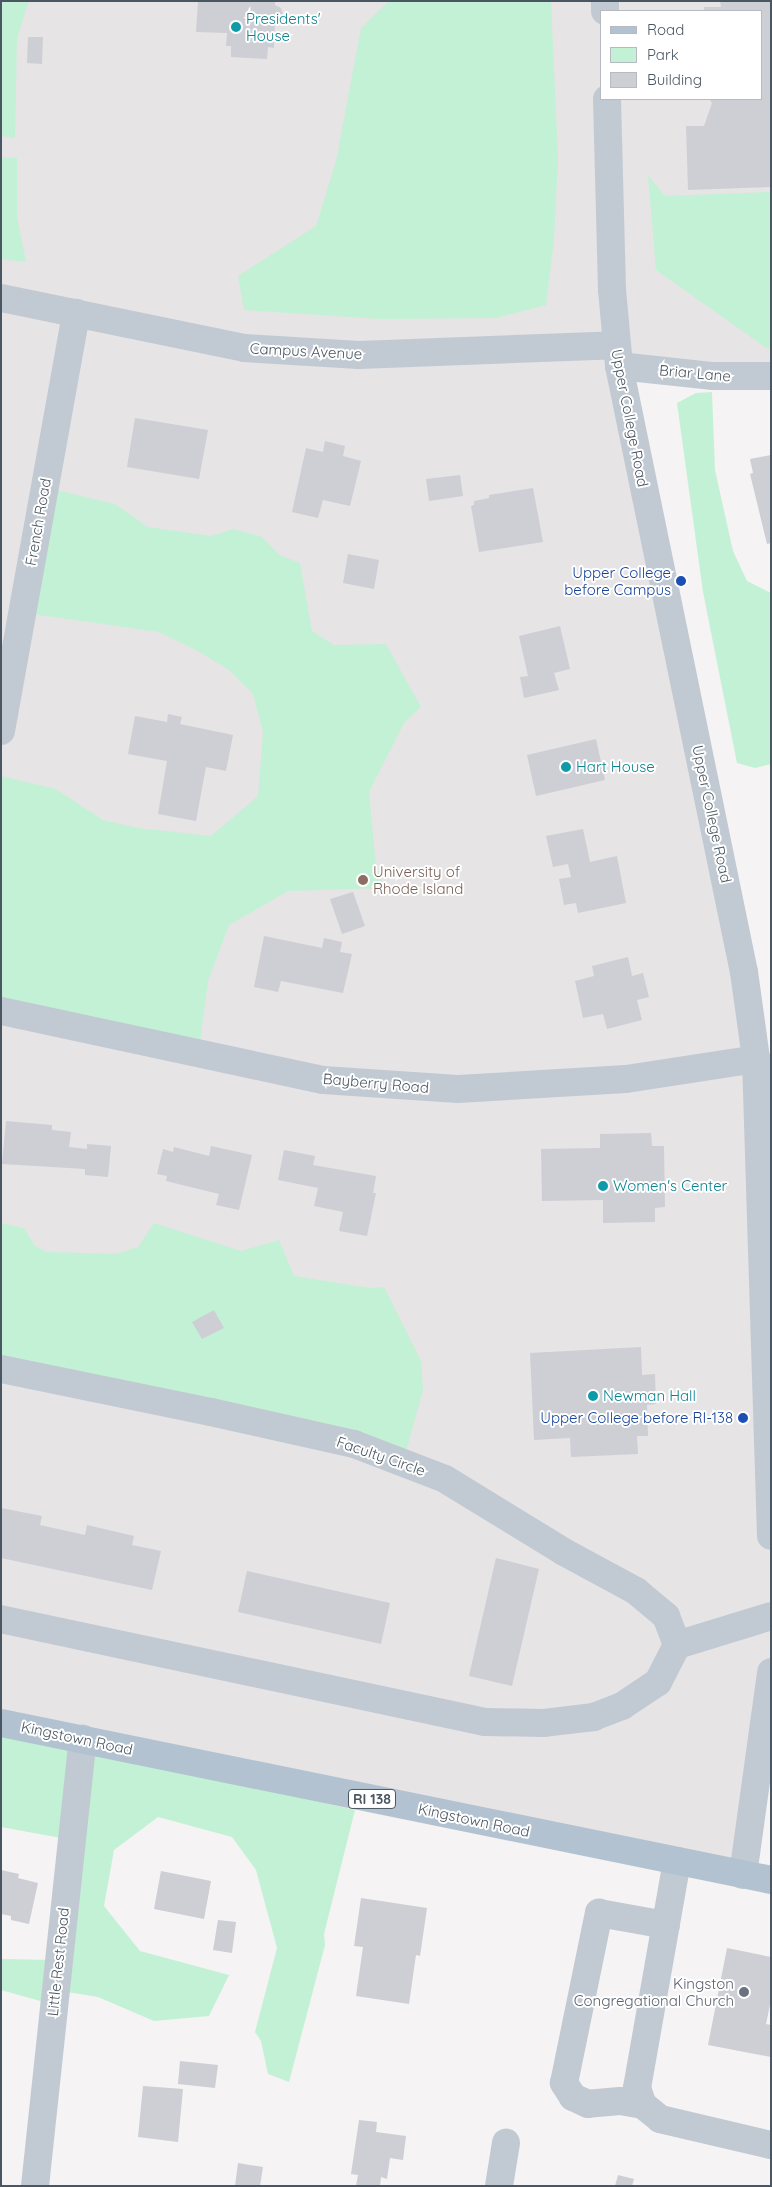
<!DOCTYPE html>
<style>
body{margin:0}
#map{position:relative;width:772px;height:2187px;overflow:hidden;background:#f5f3f3;font-family:Quicksand,sans-serif}
div>[style]{position:absolute}
.education>*{inset:0;background:#e6e4e5}
.green>*{inset:0;background:#c3f1d5}
.building>*{inset:0;background:#cdcfd5}
.minor>*{height:28px;margin:-14px;padding:0 14px;transform-origin:14px;border-radius:14px;background:#c1cad2}
.major>*{height:28px;margin:-14px;padding:0 14px;transform-origin:14px;border-radius:14px;background:#b3c2d1}
.dots>*{width:14px;height:14px;translate:-50% -50%;box-sizing:border-box;border:2px solid #fff;border-radius:50%}
span{translate:-50% -50%;white-space:nowrap;text-align:center;line-height:1.15;-webkit-text-stroke:4px #fff;paint-order:stroke}
.shield-label span{padding:1px 4px;background:#fff;border:1px solid;border-radius:4px;-webkit-text-stroke-width:0}
.shield-label{font-size:14px;color:#4a5661;font-weight:700}
.culture-label{font-size:15px;color:#0d838f}
.left{translate:0 -50%;text-align:left}
.street-label{font-size:15px;color:#4a5661}
.transit-label{font-size:15px;color:#164399}
.right{translate:-100% -50%;text-align:right}
.education-label{font-size:15px;color:#785e54}
.worship-label{font-size:15px;color:#5b616d}
.frame{position:absolute;inset:0;border:2px solid #4a5661;pointer-events:none}
.legend{position:absolute;left:600px;top:10px;width:162px;height:90px;box-sizing:border-box;background:#fff;border:1px solid #b7bbc0;margin:0;padding:6px 9px;list-style:none;font-size:15px;color:#4a5661}
.legend li{display:flex;align-items:center;gap:10px;height:25px}
.legend b{width:25px;border:1px solid #b7bbc0}
</style>
<div id="map">
<div class="education">
<i style="clip-path:polygon(evenodd,1px 1px,771px 1px,771px 376px,619px 366px,744px 972px,771px 1536px,771px 1672px,743px 1875px,1px 1723px,1px 1px,601px 11px,761px 11px,761px 99px,601px 99px,601px 11px)"></i>
</div>
<div class="green">
<i style="clip-path:polygon(1px 1px,29px 1px,17px 38px,15px 138px,1px 136px)"></i>
<i style="clip-path:polygon(389px 1px,551px 1px,558px 158px,554px 240px,546px 305px,496px 318px,380px 319px,244px 310px,238px 276px,316px 226px,336px 161px,361px 28px)"></i>
<i style="clip-path:polygon(1px 157px,17px 158px,17px 217px,26px 262px,1px 259px)"></i>
<i style="clip-path:polygon(648px 175px,665px 196px,771px 192px,771px 348px,765px 347px,656px 270px)"></i>
<i style="clip-path:polygon(712px 392px,715px 470px,733px 551px,747px 581px,771px 593px,771px 764px,755px 768px,737px 763px,703px 592px,677px 403px,696px 393px)"></i>
<i style="clip-path:polygon(52px 489px,115px 504px,148px 527px,211px 536px,234px 529px,262px 537px,279px 555px,300px 563px,312px 631px,334px 645px,386px 644px,421px 707px,404px 723px,369px 792px,376px 868px,385px 888px,288px 891px,229px 925px,208px 981px,198px 1058px,1px 1025px,1px 776px,56px 789px,103px 820px,138px 828px,211px 836px,258px 796px,263px 732px,253px 694px,229px 670px,196px 650px,159px 632px,32px 614px)"></i>
<i style="clip-path:polygon(1px 1223px,24px 1228px,35px 1246px,47px 1252px,116px 1254px,138px 1247px,154px 1223px,241px 1251px,279px 1240px,294px 1276px,370px 1288px,384px 1287px,421px 1361px,423px 1390px,403px 1462px,1px 1369px)"></i>
<i style="clip-path:polygon(1px 1729px,355px 1810px,324px 1934px,325px 1945px,289px 2082px,268px 2074px,261px 2041px,255px 2032px,277px 1948px,256px 1870px,232px 1837px,158px 1817px,114px 1850px,104px 1906px,140px 1951px,229px 1975px,209px 2016px,154px 2021px,98px 1997px,55px 1990px,51px 2004px,1px 1990px,1px 1959px,54px 1960px,72px 1840px,1px 1827px)"></i>
</div>
<div class="building">
<i style="clip-path:polygon(198px 1px,275px 1px,275px 5px,281px 8px,283px 14px,280px 19px,275px 22px,274px 48px,268px 47px,267px 59px,231px 57px,231px 46px,226px 46px,227px 33px,196px 32px)"></i>
<i style="clip-path:polygon(720px 1px,771px 1px,771px 187px,688px 190px,686px 126px,704px 126px,712px 103px,709px 99px,761px 99px,761px 11px,704px 11px,704px 7px,721px 7px)"></i>
<i style="clip-path:polygon(28px 37px,43px 37px,42px 64px,27px 63px)"></i>
<i style="clip-path:polygon(135px 418px,208px 430px,199px 479px,127px 467px)"></i>
<i style="clip-path:polygon(325px 441px,345px 446px,343px 456px,361px 461px,350px 506px,323px 500px,318px 518px,292px 512px,306px 448px,323px 452px)"></i>
<i style="clip-path:polygon(771px 455px,771px 543px,767px 544px,750px 474px,753px 473px,750px 459px)"></i>
<i style="clip-path:polygon(460px 475px,463px 496px,429px 501px,426px 479px)"></i>
<i style="clip-path:polygon(533px 488px,543px 542px,479px 552px,471px 506px,474px 505px,474px 501px,489px 498px,489px 495px)"></i>
<i style="clip-path:polygon(348px 554px,379px 560px,374px 589px,343px 583px)"></i>
<i style="clip-path:polygon(560px 626px,570px 669px,554px 673px,559px 690px,524px 698px,520px 677px,528px 676px,519px 636px)"></i>
<i style="clip-path:polygon(168px 714px,182px 717px,180px 724px,233px 735px,226px 771px,206px 767px,196px 821px,158px 814px,167px 761px,128px 754px,135px 716px,167px 722px)"></i>
<i style="clip-path:polygon(596px 739px,605px 780px,536px 796px,527px 755px)"></i>
<i style="clip-path:polygon(583px 829px,590px 862px,617px 856px,626px 903px,578px 913px,576px 903px,564px 905px,559px 879px,571px 877px,568px 864px,553px 867px,546px 836px)"></i>
<i style="clip-path:polygon(353px 892px,365px 926px,342px 934px,330px 899px)"></i>
<i style="clip-path:polygon(264px 936px,322px 948px,324px 938px,342px 942px,340px 952px,352px 954px,343px 993px,281px 981px,278px 992px,254px 987px)"></i>
<i style="clip-path:polygon(628px 957px,632px 976px,643px 973px,649px 997px,637px 1000px,642px 1020px,607px 1029px,603px 1014px,583px 1018px,575px 981px,594px 976px,592px 966px)"></i>
<i style="clip-path:polygon(6px 1121px,52px 1125px,52px 1130px,71px 1132px,69px 1147px,87px 1149px,87px 1144px,111px 1146px,108px 1177px,85px 1175px,85px 1169px,2px 1164px)"></i>
<i style="clip-path:polygon(651px 1133px,652px 1146px,664px 1146px,665px 1207px,655px 1208px,655px 1222px,603px 1223px,603px 1200px,542px 1201px,541px 1149px,600px 1148px,600px 1134px)"></i>
<i style="clip-path:polygon(211px 1146px,252px 1155px,239px 1210px,216px 1205px,219px 1194px,166px 1181px,167px 1176px,157px 1174px,163px 1149px,173px 1152px,174px 1147px,209px 1156px)"></i>
<i style="clip-path:polygon(284px 1150px,315px 1156px,313px 1165px,376px 1176px,373px 1193px,376px 1193px,367px 1236px,339px 1231px,343px 1212px,314px 1206px,318px 1188px,278px 1180px)"></i>
<i style="clip-path:polygon(214px 1310px,224px 1328px,202px 1339px,192px 1322px)"></i>
<i style="clip-path:polygon(641px 1347px,642px 1375px,655px 1374px,656px 1404px,647px 1405px,648px 1436px,637px 1436px,638px 1454px,571px 1457px,570px 1438px,534px 1440px,530px 1353px)"></i>
<i style="clip-path:polygon(1px 1508px,42px 1516px,40px 1525px,85px 1535px,87px 1525px,134px 1536px,132px 1545px,161px 1551px,152px 1590px,1px 1558px)"></i>
<i style="clip-path:polygon(496px 1558px,539px 1569px,512px 1686px,469px 1676px)"></i>
<i style="clip-path:polygon(247px 1571px,390px 1603px,381px 1644px,238px 1612px)"></i>
<i style="clip-path:polygon(1px 1870px,19px 1874px,18px 1878px,38px 1883px,29px 1924px,11px 1920px,11px 1916px,1px 1914px)"></i>
<i style="clip-path:polygon(161px 1871px,211px 1881px,204px 1919px,154px 1909px)"></i>
<i style="clip-path:polygon(361px 1898px,427px 1908px,420px 1956px,416px 1955px,409px 2004px,356px 1996px,363px 1947px,354px 1946px)"></i>
<i style="clip-path:polygon(218px 1920px,236px 1922px,232px 1953px,213px 1950px)"></i>
<i style="clip-path:polygon(727px 1948px,771px 1957px,771px 2000px,766px 2024px,771px 2025px,771px 2057px,708px 2045px)"></i>
<i style="clip-path:polygon(180px 2061px,218px 2065px,215px 2088px,178px 2084px)"></i>
<i style="clip-path:polygon(143px 2086px,183px 2089px,178px 2142px,138px 2137px)"></i>
<i style="clip-path:polygon(359px 2120px,377px 2122px,376px 2132px,406px 2136px,403px 2160px,390px 2158px,387px 2179px,381px 2177px,380px 2186px,356px 2186px,358px 2175px,351px 2174px)"></i>
<i style="clip-path:polygon(238px 2163px,263px 2167px,260px 2186px,235px 2186px)"></i>
<i style="clip-path:polygon(618px 2175px,634px 2179px,632px 2186px,615px 2186px)"></i>
</div>
<div class="minor">
<i style="left:605px;top:1px;width:10px;rotate:90deg"></i>
<i style="left:607px;top:99px;width:191px;rotate:88.5deg"></i>
<i style="left:612px;top:290px;width:76px;rotate:84.7deg"></i>
<i style="left:619px;top:366px;width:619px;rotate:78.35deg"></i>
<i style="left:744px;top:972px;width:88px;rotate:82.1deg"></i>
<i style="left:756px;top:1059px;width:477px;rotate:88.2deg"></i>
<i style="left:1px;top:298px;width:248px;rotate:11.6deg"></i>
<i style="left:244px;top:348px;width:115px;rotate:3.5deg"></i>
<i style="left:359px;top:355px;width:256px;rotate:-2.2deg"></i>
<i style="left:619px;top:366px;width:95px;rotate:6.1deg"></i>
<i style="left:713px;top:376px;width:58px"></i>
<i style="left:1px;top:731px;width:425px;rotate:-79.8deg"></i>
<i style="left:1px;top:1011px;width:329px;rotate:12.1deg"></i>
<i style="left:323px;top:1080px;width:135px;rotate:3.8deg"></i>
<i style="left:458px;top:1089px;width:168px;rotate:-3.4deg"></i>
<i style="left:626px;top:1079px;width:132px;rotate:-8.7deg"></i>
<i style="left:1px;top:1369px;width:214px;rotate:11.6deg"></i>
<i style="left:211px;top:1412px;width:147px;rotate:12.6deg"></i>
<i style="left:354px;top:1444px;width:97px;rotate:21deg"></i>
<i style="left:445px;top:1479px;width:140px;rotate:31.5deg"></i>
<i style="left:564px;top:1552px;width:82px;rotate:28.4deg"></i>
<i style="left:636px;top:1591px;width:39px;rotate:40deg"></i>
<i style="left:666px;top:1616px;width:31px;rotate:69deg"></i>
<i style="left:677px;top:1645px;width:42px;rotate:117.2deg"></i>
<i style="left:658px;top:1682px;width:43px;rotate:146.3deg"></i>
<i style="left:622px;top:1706px;width:30px;rotate:159deg"></i>
<i style="left:594px;top:1717px;width:50px;rotate:173.2deg"></i>
<i style="left:544px;top:1723px;width:59px;rotate:-179deg"></i>
<i style="left:485px;top:1722px;width:495px;rotate:-168deg"></i>
<i style="left:677px;top:1645px;width:98px;rotate:-17.1deg"></i>
<i style="left:677px;top:1861px;width:230px;rotate:100deg"></i>
<i style="left:637px;top:2088px;width:18px;rotate:71deg"></i>
<i style="left:643px;top:2105px;width:22px;rotate:39deg"></i>
<i style="left:660px;top:2119px;width:114px;rotate:13.2deg"></i>
<i style="left:743px;top:1875px;width:205px;rotate:-82.1deg"></i>
<i style="left:643px;top:2105px;width:23px;rotate:-170deg"></i>
<i style="left:620px;top:2101px;width:32px;rotate:175deg"></i>
<i style="left:588px;top:2104px;width:17px;rotate:-155deg"></i>
<i style="left:573px;top:2097px;width:17px;rotate:-123deg"></i>
<i style="left:564px;top:2083px;width:174px;rotate:-78.4deg"></i>
<i style="left:599px;top:1913px;width:68px;rotate:10.2deg"></i>
<i style="left:35px;top:2186px;width:450px;rotate:-83.9deg"></i>
<i style="left:499px;top:2186px;width:44px;rotate:-80.8deg"></i>
</div>
<div class="major">
<i style="left:1px;top:1723px;width:786px;rotate:11.52deg"></i>
</div>
<div class="dots">
<i style="left:236px;top:27px;background:#0f9aa8"></i>
<i style="left:681px;top:581px;background:#1a4fb4"></i>
<i style="left:566px;top:767px;background:#0f9aa8"></i>
<i style="left:363px;top:880px;background:#8d6e63"></i>
<i style="left:603px;top:1186px;background:#0f9aa8"></i>
<i style="left:593px;top:1396px;background:#0f9aa8"></i>
<i style="left:743px;top:1418px;background:#1a4fb4"></i>
<i style="left:744px;top:1992px;background:#6b7280"></i>
</div>
<div class="shield-label">
<span style="left:372px;top:1799px">RI 138</span>
</div>
<div class="culture-label">
<span class="left" style="left:246px;top:27px">Presidents'<br>House</span>
<span class="left" style="left:576px;top:767px">Hart House</span>
<span class="left" style="left:613px;top:1186px">Women's Center</span>
<span class="left" style="left:603px;top:1396px">Newman Hall</span>
</div>
<div class="street-label">
<span style="left:306px;top:351px;rotate:3deg">Campus Avenue</span>
<span style="left:695px;top:373px;rotate:5deg">Briar Lane</span>
<span style="left:630px;top:418px;rotate:79deg">Upper College Road</span>
<span style="left:38px;top:522px;rotate:-80deg">French Road</span>
<span style="left:712px;top:814px;rotate:78deg">Upper College Road</span>
<span style="left:376px;top:1083px;rotate:5deg">Bayberry Road</span>
<span style="left:381px;top:1456px;rotate:19deg">Faculty Circle</span>
<span style="left:77px;top:1738px;rotate:12deg">Kingstown Road</span>
<span style="left:474px;top:1820px;rotate:12deg">Kingstown Road</span>
<span style="left:58px;top:1962px;rotate:-84deg">Little Rest Road</span>
</div>
<div class="transit-label">
<span class="right" style="left:671px;top:581px">Upper College<br>before Campus</span>
<span class="right" style="left:733px;top:1418px">Upper College before RI-138</span>
</div>
<div class="education-label">
<span class="left" style="left:373px;top:880px">University of<br>Rhode Island</span>
</div>
<div class="worship-label">
<span class="right" style="left:734px;top:1992px">Kingston<br>Congregational Church</span>
</div>
<div class="frame"></div>
<ul class="legend">
<li><b style="height:6px;background:#b3c2d1"></b>Road</li>
<li><b style="height:14px;background:#c3f1d5"></b>Park</li>
<li><b style="height:14px;background:#cdcfd5"></b>Building</li>
</ul>
</div>
